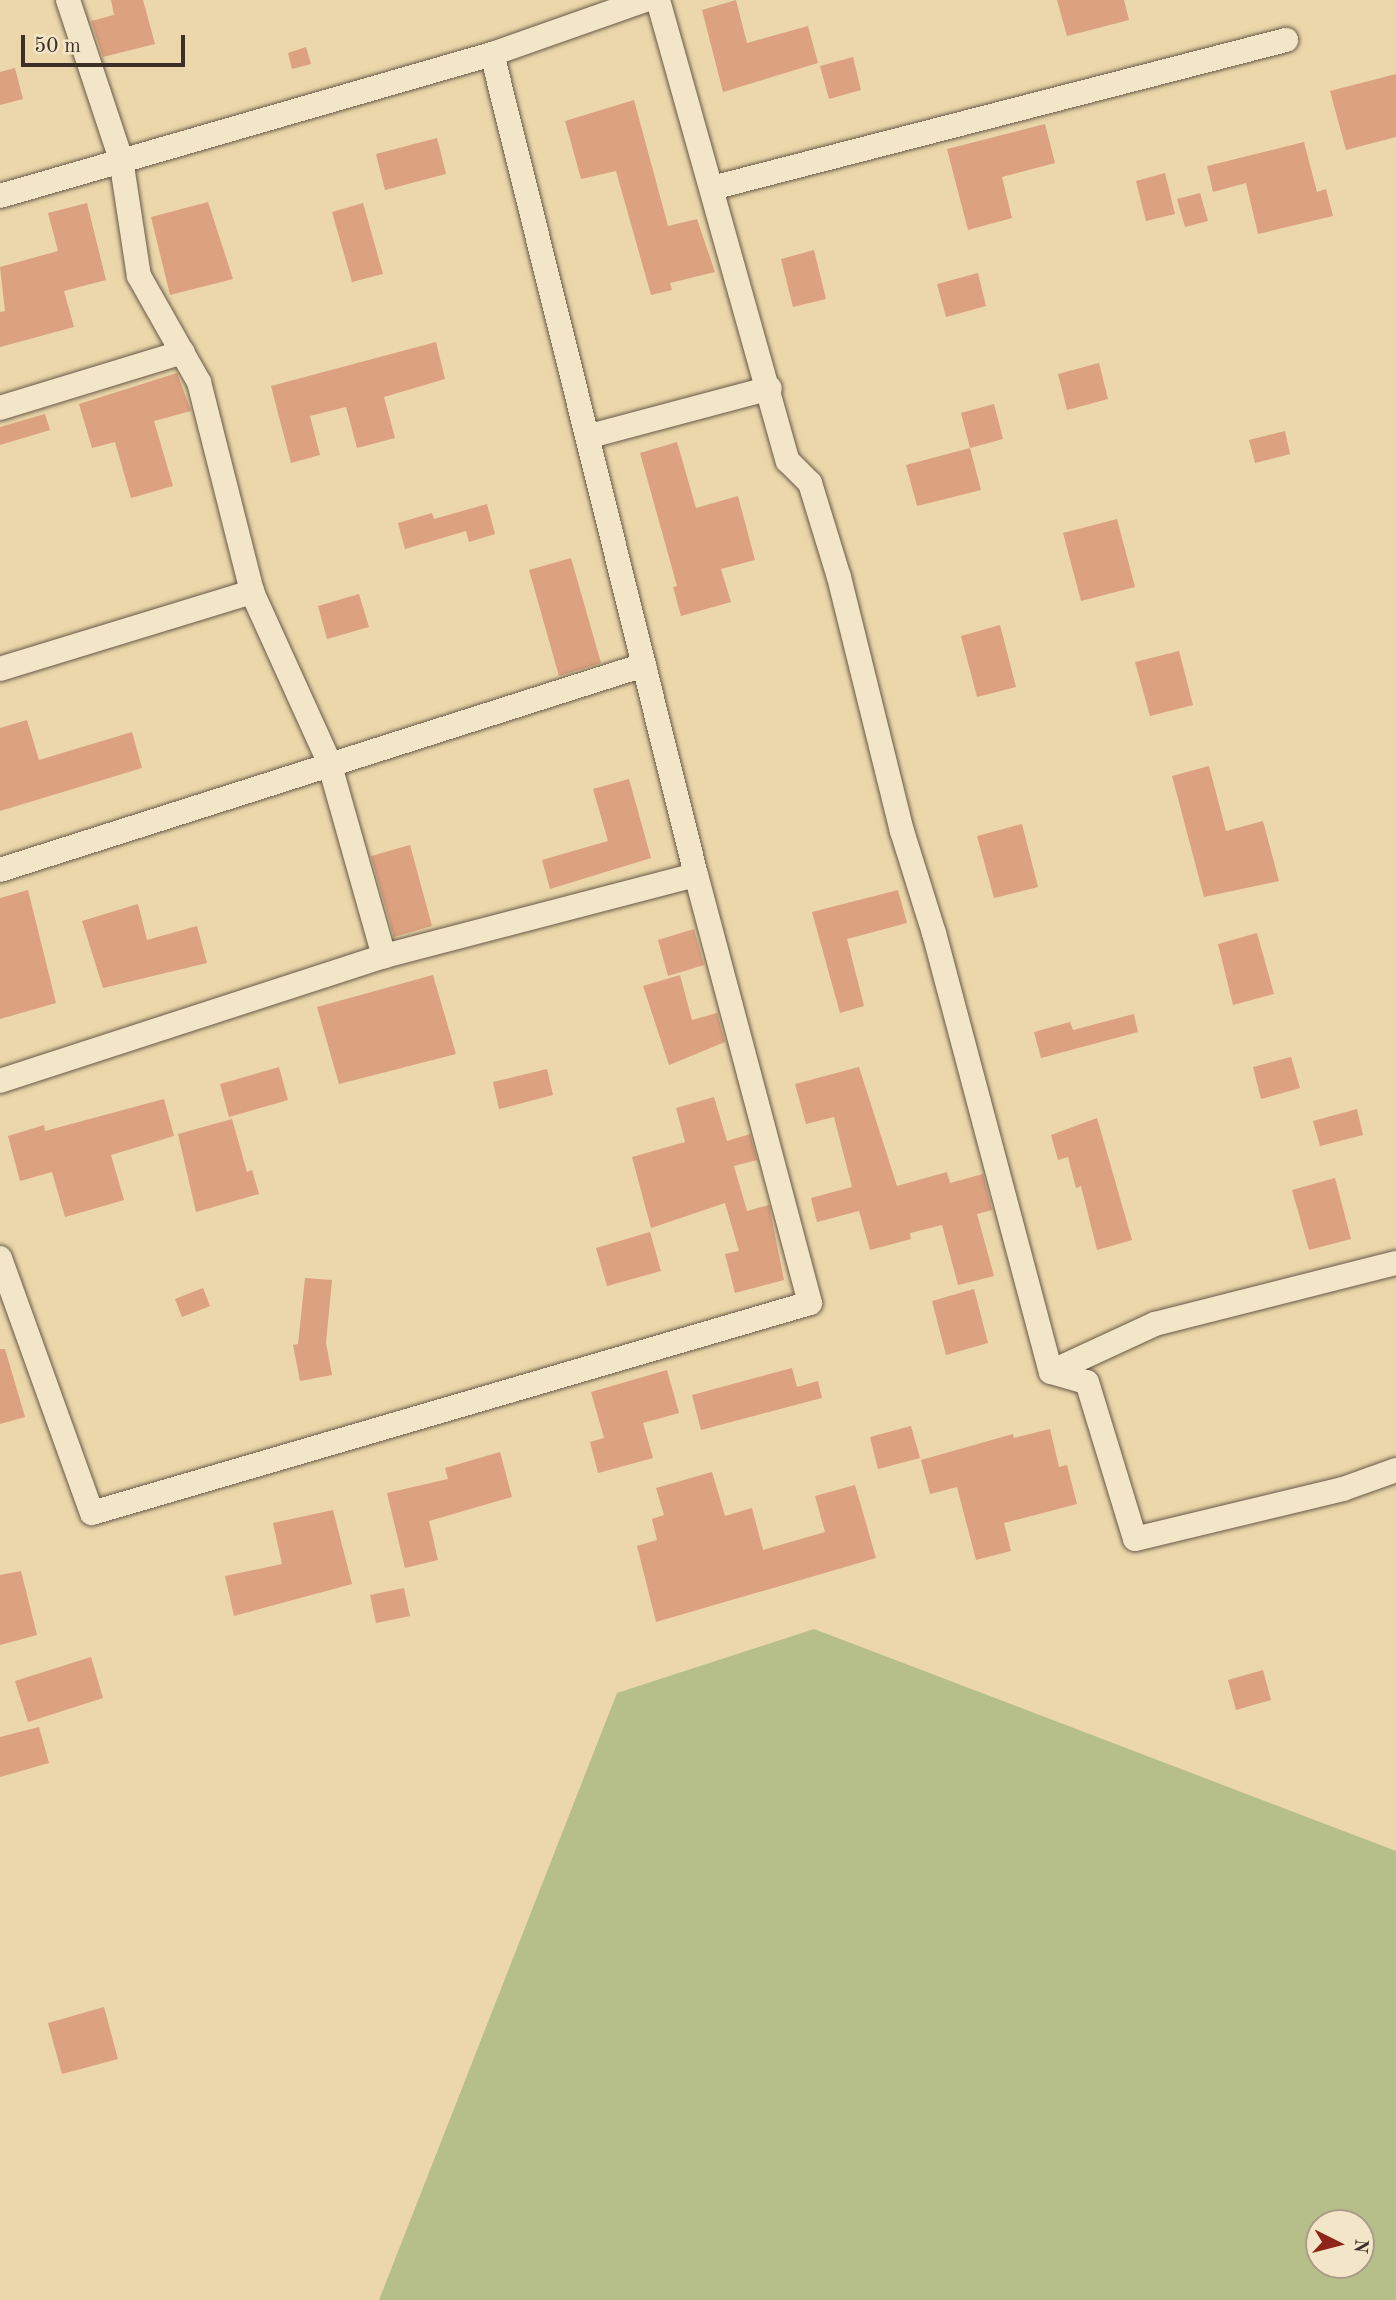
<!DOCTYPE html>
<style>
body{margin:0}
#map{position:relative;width:1396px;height:2300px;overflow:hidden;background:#ebd7aa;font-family:"Old Standard TT",serif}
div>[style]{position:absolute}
.green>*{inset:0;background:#b6be8a}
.building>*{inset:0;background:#dca17f}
.roads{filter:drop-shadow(0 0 2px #685948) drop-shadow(0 0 2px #685948)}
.street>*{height:24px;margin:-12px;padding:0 12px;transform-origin:12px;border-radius:12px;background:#f2e5c8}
span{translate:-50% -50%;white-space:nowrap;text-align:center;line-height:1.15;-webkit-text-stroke:7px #f2e5c8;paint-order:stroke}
.north{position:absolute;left:1305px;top:2209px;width:70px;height:70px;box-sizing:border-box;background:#f2e5c8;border:2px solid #a99c88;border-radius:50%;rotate:96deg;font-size:19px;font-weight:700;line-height:28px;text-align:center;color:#3c2f27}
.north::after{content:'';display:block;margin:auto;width:24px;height:32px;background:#8f2418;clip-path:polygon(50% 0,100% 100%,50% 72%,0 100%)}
.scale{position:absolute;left:21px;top:35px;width:164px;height:32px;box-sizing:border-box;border:4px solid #3c2f27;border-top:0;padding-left:9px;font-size:21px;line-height:24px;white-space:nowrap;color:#3c2f27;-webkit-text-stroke:5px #f2e5c8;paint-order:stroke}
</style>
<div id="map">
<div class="green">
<i style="clip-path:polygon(evenodd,814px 1629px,1396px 1851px,1396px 2300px,379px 2300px,617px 1693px,814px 1629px,1319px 2223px,1361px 2223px,1361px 2265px,1319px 2265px,1319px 2223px)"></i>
</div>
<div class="building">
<i style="clip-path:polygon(111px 0,143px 0,155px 44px,103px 57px,91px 21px,114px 15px)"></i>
<i style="clip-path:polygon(736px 0,747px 43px,808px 26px,818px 63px,723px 92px,702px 10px)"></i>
<i style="clip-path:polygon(1057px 0,1124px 0,1129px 20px,1067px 36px)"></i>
<i style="clip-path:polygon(306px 47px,311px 64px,292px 69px,288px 53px)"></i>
<i style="clip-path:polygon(853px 57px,861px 90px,829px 99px,820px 66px)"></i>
<i style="clip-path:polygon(15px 68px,23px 99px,0 105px,0 72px)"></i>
<i style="clip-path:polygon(1396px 74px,1396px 137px,1346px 150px,1330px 91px)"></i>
<i style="clip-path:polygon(634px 100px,668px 226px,697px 219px,715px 272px,670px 283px,672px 290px,651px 295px,616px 171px,581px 179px,565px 121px)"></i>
<i style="clip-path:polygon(1045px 124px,1055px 163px,1002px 177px,1012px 218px,968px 230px,947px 149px)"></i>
<i style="clip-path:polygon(437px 138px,446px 174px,385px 190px,376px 154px)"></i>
<i style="clip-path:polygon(1304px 142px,1317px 192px,1326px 189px,1333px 216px,1258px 234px,1246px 183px,1213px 192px,1207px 166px)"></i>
<i style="clip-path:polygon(1165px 173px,1175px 214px,1146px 221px,1136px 181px)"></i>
<i style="clip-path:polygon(1200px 193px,1208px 221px,1185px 227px,1177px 199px)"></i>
<i style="clip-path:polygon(208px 202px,233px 279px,170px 295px,151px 217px)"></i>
<i style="clip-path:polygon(87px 203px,106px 280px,64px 291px,74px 327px,0 347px,0 312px,5px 311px,0 267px,58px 251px,48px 213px)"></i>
<i style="clip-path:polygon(363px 203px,383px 274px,352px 282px,332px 212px)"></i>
<i style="clip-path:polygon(814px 250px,826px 299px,793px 307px,781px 259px)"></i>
<i style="clip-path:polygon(978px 273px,986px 306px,946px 317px,937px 284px)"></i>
<i style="clip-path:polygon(436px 342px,445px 379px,384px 397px,395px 438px,357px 448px,346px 407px,310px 416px,320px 455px,291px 463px,271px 386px)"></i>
<i style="clip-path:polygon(1099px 363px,1108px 399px,1067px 410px,1058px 374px)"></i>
<i style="clip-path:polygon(177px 373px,191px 411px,154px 421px,173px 486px,131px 498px,115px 442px,92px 448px,79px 404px)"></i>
<i style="clip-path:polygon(994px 404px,1003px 439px,970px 448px,961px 413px)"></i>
<i style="clip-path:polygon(45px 414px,50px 430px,0 445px,0 427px)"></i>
<i style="clip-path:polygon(1285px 431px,1290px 454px,1255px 463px,1249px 440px)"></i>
<i style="clip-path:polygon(677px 442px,696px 508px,738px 496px,755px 560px,721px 569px,731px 602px,681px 616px,673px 587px,677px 586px,640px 453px)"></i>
<i style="clip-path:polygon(970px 448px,981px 490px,917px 506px,906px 465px)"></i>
<i style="clip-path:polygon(487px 504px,495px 534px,469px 542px,466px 531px,405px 549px,398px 523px,432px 513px,434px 519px)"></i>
<i style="clip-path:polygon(1117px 519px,1135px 587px,1081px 601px,1063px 533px)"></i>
<i style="clip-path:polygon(571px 558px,601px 663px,559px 676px,529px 570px)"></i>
<i style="clip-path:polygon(359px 594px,369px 627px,327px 639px,318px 606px)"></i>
<i style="clip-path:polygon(1000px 625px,1016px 687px,977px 697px,961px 636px)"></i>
<i style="clip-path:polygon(1179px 651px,1193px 705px,1150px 716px,1135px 662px)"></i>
<i style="clip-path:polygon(27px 720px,39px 760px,132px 732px,142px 768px,0 811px,0 728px)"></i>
<i style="clip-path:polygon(1209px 766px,1226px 831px,1263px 821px,1279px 881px,1204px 897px,1172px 776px)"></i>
<i style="clip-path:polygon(629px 779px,651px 858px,550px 889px,542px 860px,608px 841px,593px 789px)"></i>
<i style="clip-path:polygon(1022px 824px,1038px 887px,994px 898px,977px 836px)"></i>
<i style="clip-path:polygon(410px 845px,432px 926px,394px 937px,371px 856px)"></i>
<i style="clip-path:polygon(28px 890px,56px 1003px,0 1019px,0 898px)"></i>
<i style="clip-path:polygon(898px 890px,907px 923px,847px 939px,864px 1006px,840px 1013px,812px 912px)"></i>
<i style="clip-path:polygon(138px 904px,147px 940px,197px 926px,207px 963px,103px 988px,82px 921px)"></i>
<i style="clip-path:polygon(694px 929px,704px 965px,668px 976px,658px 940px)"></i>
<i style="clip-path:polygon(1257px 933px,1274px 994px,1233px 1005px,1218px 944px)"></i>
<i style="clip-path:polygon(433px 975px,456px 1054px,339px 1084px,317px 1007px)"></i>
<i style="clip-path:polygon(680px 975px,692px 1020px,717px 1013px,725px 1042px,669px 1065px,643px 986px)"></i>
<i style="clip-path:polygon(1134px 1014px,1138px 1032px,1041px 1058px,1034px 1032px,1070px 1022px,1073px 1030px)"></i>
<i style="clip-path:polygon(1291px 1057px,1300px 1088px,1261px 1099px,1253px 1067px)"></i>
<i style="clip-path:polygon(279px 1067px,288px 1100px,229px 1117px,220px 1084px)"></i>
<i style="clip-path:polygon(859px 1067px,897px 1186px,947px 1172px,950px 1183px,983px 1174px,992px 1210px,977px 1214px,994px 1276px,958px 1285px,942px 1225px,910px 1233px,911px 1239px,870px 1250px,859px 1211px,817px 1222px,811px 1198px,852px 1187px,834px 1117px,806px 1124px,795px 1084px)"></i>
<i style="clip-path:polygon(547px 1069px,553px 1095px,499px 1109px,493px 1082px)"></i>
<i style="clip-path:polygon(714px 1097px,727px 1141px,750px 1134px,757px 1160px,734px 1166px,747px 1211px,769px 1205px,784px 1280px,735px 1293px,725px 1254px,739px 1251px,725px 1203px,651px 1228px,632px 1157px,685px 1142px,676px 1108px)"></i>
<i style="clip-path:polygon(164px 1099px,174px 1136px,111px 1155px,124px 1200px,65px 1217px,52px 1172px,20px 1181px,8px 1136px,44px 1125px,45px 1131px)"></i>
<i style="clip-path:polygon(1357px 1109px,1363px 1135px,1320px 1146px,1313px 1121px)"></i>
<i style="clip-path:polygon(1097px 1118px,1132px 1240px,1097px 1250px,1081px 1186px,1076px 1188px,1068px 1157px,1058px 1160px,1051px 1135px)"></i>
<i style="clip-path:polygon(232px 1119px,247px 1172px,252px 1170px,259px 1194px,196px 1212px,178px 1134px)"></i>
<i style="clip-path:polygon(1335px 1178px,1351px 1239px,1309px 1250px,1292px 1190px)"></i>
<i style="clip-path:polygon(650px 1232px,661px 1271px,607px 1286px,596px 1248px)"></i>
<i style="clip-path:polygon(305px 1278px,332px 1280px,326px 1343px,332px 1375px,300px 1381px,293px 1345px,298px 1344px)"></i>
<i style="clip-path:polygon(203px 1288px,210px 1306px,182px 1317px,175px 1299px)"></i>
<i style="clip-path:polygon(974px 1289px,988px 1343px,946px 1355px,932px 1301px)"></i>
<i style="clip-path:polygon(0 1349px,5px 1349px,25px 1417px,0 1424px)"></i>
<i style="clip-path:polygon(792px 1368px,797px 1387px,818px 1381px,822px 1398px,701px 1430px,692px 1395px)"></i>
<i style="clip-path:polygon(667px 1370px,679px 1413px,643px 1423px,653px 1458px,598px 1473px,590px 1442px,604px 1438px,591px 1392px)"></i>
<i style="clip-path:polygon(911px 1426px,920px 1458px,878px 1469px,870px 1437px)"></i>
<i style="clip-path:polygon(1050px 1429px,1059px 1467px,1067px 1465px,1077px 1504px,1004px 1523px,1011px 1551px,976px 1560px,957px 1487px,930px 1494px,921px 1460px,1013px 1434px,1014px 1438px)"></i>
<i style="clip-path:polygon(500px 1452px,512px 1497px,429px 1521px,438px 1560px,405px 1568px,387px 1493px,448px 1479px,445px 1468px)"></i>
<i style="clip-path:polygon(712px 1472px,725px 1516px,752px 1508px,763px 1550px,825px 1532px,815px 1496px,855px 1485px,876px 1558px,656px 1622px,637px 1546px,657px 1540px,652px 1519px,664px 1515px,656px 1488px)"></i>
<i style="clip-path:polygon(333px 1510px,352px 1584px,234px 1616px,225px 1576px,282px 1564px,273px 1523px)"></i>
<i style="clip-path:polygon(21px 1571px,37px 1635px,0 1645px,0 1575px)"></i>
<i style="clip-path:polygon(404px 1588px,410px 1616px,376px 1623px,370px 1595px)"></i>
<i style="clip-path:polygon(91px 1657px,103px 1698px,28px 1722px,15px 1681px)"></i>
<i style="clip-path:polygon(1263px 1670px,1271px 1700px,1236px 1710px,1228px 1680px)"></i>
<i style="clip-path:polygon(39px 1727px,49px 1763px,0 1777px,0 1737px)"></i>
<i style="clip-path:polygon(104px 2007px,118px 2059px,62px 2074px,48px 2023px)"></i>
</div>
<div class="roads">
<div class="street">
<i style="left:68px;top:0;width:168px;rotate:71.6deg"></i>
<i style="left:121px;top:159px;width:118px;rotate:81.3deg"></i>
<i style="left:139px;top:276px;width:122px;rotate:60.5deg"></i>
<i style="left:199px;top:382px;width:217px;rotate:75.8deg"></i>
<i style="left:252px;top:592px;width:187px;rotate:65.6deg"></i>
<i style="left:329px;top:762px;width:202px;rotate:74.2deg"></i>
<i style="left:658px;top:0;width:479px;rotate:74.3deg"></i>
<i style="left:788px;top:461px;width:31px;rotate:45deg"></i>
<i style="left:810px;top:483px;width:98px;rotate:72.9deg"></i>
<i style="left:839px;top:577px;width:262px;rotate:76.1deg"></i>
<i style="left:902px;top:831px;width:107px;rotate:72.6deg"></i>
<i style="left:934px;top:933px;width:454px;rotate:75.1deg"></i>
<i style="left:1051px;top:1372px;width:37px;rotate:16deg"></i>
<i style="left:1087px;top:1382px;width:164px;rotate:73deg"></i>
<i style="left:1135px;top:1539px;width:214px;rotate:-13.5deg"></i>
<i style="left:1343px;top:1489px;width:56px;rotate:-19.7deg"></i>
<i style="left:712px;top:188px;width:593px;rotate:-14.46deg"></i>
<i style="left:0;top:196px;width:512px;rotate:-16.1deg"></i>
<i style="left:492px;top:54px;width:162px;rotate:-19.4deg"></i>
<i style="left:0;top:408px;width:191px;rotate:-17deg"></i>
<i style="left:590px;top:436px;width:186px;rotate:-14.9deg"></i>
<i style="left:0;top:669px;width:264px;rotate:-17deg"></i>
<i style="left:0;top:870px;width:676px;rotate:-17.66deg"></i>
<i style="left:0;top:1081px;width:404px;rotate:-18deg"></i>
<i style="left:384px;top:956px;width:322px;rotate:-14.6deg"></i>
<i style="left:0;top:1258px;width:271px;rotate:70.2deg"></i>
<i style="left:92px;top:1513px;width:748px;rotate:-16.3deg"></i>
<i style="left:810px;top:1303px;width:443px;rotate:-104.9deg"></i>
<i style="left:696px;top:875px;width:846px;rotate:-103.95deg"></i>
<i style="left:1051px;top:1372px;width:115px;rotate:-24.8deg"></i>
<i style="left:1155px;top:1324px;width:249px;rotate:-14.2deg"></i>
</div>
</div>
<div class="north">N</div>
<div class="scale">50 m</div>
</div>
